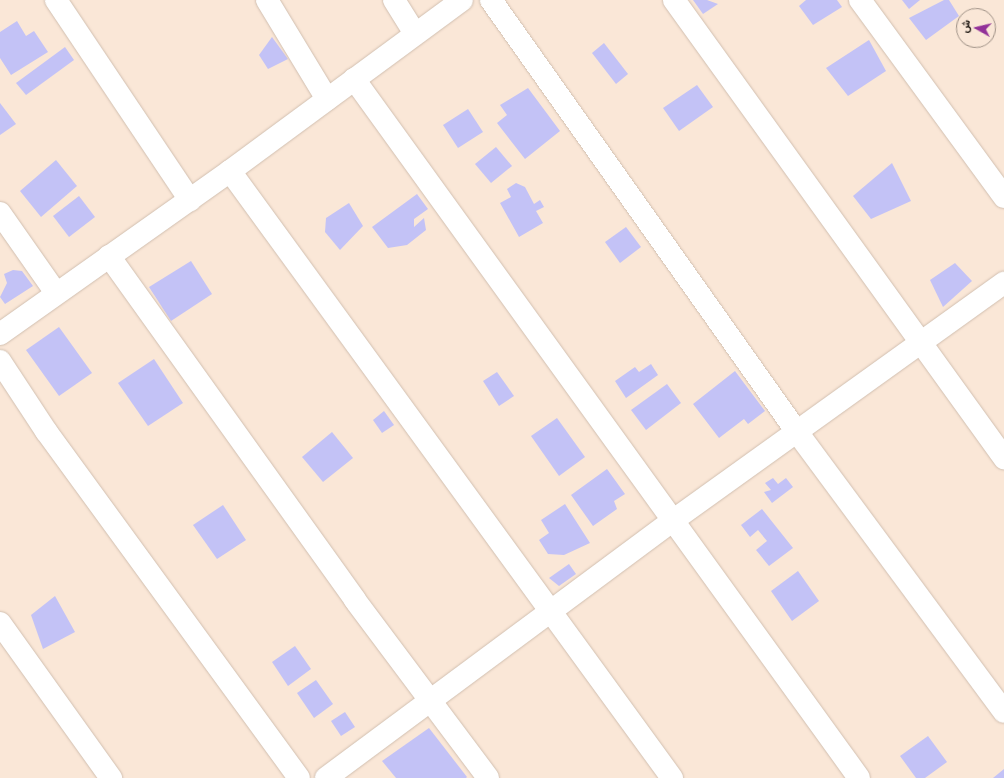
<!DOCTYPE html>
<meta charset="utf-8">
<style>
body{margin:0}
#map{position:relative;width:1004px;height:778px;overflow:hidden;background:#fae7d7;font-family:Commissioner,Vazirmatn,sans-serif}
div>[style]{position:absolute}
.building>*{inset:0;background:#c3c2f6}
.roads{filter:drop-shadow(0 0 1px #d1bfb0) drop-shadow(0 0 1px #d1bfb0)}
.minor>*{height:22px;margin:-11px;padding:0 11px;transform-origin:11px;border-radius:11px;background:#fff}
span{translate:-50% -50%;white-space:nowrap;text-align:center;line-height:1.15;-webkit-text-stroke:3px #fae7d7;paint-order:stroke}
.north{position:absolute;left:956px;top:8px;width:40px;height:40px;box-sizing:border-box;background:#fae7d7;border:1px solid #9e9085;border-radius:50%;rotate:278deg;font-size:11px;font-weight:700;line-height:16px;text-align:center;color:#140e09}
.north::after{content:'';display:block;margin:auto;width:14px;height:18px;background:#923198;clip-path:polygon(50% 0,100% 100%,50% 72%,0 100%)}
</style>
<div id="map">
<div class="building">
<i style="clip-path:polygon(693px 0,707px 0,718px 4px,703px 14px)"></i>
<i style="clip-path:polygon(806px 0,837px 0,842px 7px,813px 25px,799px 6px)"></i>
<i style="clip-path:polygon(902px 0,920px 0,909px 9px)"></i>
<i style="clip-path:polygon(944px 0,949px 0,959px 16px,926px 40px,909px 18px)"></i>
<i style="clip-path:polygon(17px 21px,26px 36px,34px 31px,48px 52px,11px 75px,0 58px,0 32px)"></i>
<i style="clip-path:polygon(272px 37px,288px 59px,268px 69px,259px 55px)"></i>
<i style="clip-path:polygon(869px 40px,886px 71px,848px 96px,826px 68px)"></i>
<i style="clip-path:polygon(604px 43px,628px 74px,616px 84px,592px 53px)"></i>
<i style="clip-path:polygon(65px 47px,74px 60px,26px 95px,16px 83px)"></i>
<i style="clip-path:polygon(697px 85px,713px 107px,679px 131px,663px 108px)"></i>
<i style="clip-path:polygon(528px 88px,560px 131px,525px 159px,497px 123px,507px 115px,500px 105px)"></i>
<i style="clip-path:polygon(0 103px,16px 124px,0 135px)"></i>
<i style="clip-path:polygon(468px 109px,483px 132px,458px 148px,443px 125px)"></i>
<i style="clip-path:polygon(496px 147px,512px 166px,491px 183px,475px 164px)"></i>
<i style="clip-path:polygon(56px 160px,77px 186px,41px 217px,20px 191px)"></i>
<i style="clip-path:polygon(892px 163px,911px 201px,871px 219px,853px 196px)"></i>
<i style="clip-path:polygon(516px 183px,525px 187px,534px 204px,540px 200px,544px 207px,536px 211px,543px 223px,519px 237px,500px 203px,511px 197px,507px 189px)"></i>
<i style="clip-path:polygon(417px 194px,428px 209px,414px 219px,414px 227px,424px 218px,426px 230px,407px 245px,388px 248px,372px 227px)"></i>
<i style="clip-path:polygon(79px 196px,95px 217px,69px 237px,53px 216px)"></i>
<i style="clip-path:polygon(349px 203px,363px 226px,340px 250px,325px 232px,326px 218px)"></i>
<i style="clip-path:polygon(626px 227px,641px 247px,620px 263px,605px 242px)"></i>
<i style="clip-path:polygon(191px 261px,212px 294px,171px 321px,149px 287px)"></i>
<i style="clip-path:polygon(955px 263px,972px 281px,943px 307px,930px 280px)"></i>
<i style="clip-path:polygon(13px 270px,22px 271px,33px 286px,5px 304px,0 297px,7px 283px,4px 274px)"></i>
<i style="clip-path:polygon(59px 327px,92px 373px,59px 396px,26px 350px)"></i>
<i style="clip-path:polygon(154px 359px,183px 403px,148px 426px,118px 383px)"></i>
<i style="clip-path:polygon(651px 364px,658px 375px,626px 398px,615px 381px,635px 367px,639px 372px)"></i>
<i style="clip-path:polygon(735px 371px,765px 411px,748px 424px,744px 419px,719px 438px,693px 404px)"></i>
<i style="clip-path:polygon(497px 372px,514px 396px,499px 406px,483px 381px)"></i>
<i style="clip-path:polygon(667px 384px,681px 403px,646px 430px,631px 410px)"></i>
<i style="clip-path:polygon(384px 411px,394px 425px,382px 433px,373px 420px)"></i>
<i style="clip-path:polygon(557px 418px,585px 457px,559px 476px,531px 436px)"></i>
<i style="clip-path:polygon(332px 432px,353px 458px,323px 482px,302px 457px)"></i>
<i style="clip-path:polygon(607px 469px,625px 494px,614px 501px,617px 509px,593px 526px,571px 495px)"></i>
<i style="clip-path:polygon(773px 478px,778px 484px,786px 478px,793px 487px,772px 503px,764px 492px,771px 490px,765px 483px)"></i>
<i style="clip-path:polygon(565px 504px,590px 543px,564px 555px,548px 554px,539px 540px,549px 533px,541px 520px)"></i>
<i style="clip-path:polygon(223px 505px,246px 540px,217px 559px,193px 525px)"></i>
<i style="clip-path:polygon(762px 509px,793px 548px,769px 566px,756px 550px,767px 541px,758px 530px,750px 537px,741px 525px)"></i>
<i style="clip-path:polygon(569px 564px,576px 574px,559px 586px,549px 578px)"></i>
<i style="clip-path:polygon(798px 571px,819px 601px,792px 621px,771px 591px)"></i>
<i style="clip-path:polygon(55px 596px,75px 632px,43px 649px,31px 615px)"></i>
<i style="clip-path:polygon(295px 646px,311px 669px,288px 686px,272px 662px)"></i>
<i style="clip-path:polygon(316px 680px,333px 704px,314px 718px,297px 693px)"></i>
<i style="clip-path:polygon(345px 712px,355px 727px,341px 736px,331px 721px)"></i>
<i style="clip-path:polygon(429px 728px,467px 777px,466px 778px,396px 778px,382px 761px)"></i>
<i style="clip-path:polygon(928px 736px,947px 762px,925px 778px,916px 778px,900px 756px)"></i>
<i style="clip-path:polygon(1004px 769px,1004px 778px,993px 778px)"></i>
</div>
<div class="roads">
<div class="minor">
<i style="left:56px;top:0;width:241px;rotate:56.2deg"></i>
<i style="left:267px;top:0;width:116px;rotate:58.8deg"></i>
<i style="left:394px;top:0;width:39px;rotate:58deg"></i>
<i style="left:491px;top:0;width:529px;rotate:54.69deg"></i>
<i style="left:797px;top:432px;width:348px;rotate:53.5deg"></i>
<i style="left:674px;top:0;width:565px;rotate:54.23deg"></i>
<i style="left:860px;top:0;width:244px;rotate:53.8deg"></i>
<i style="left:354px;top:79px;width:862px;rotate:54.15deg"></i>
<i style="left:230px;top:171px;width:751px;rotate:53.94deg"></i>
<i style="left:0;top:213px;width:98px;rotate:55deg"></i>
<i style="left:109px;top:256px;width:423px;rotate:54.4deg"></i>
<i style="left:355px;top:600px;width:222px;rotate:53.2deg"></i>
<i style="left:0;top:334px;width:282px;rotate:-35.3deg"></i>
<i style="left:230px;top:171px;width:288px;rotate:-36.4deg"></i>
<i style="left:0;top:361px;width:84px;rotate:56.7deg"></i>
<i style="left:46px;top:431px;width:429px;rotate:53.9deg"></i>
<i style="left:0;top:623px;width:191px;rotate:54.4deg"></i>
<i style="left:326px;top:778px;width:430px;rotate:-36.6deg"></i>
<i style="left:671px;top:522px;width:410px;rotate:-35.7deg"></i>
</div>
</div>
<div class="north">ش</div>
</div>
